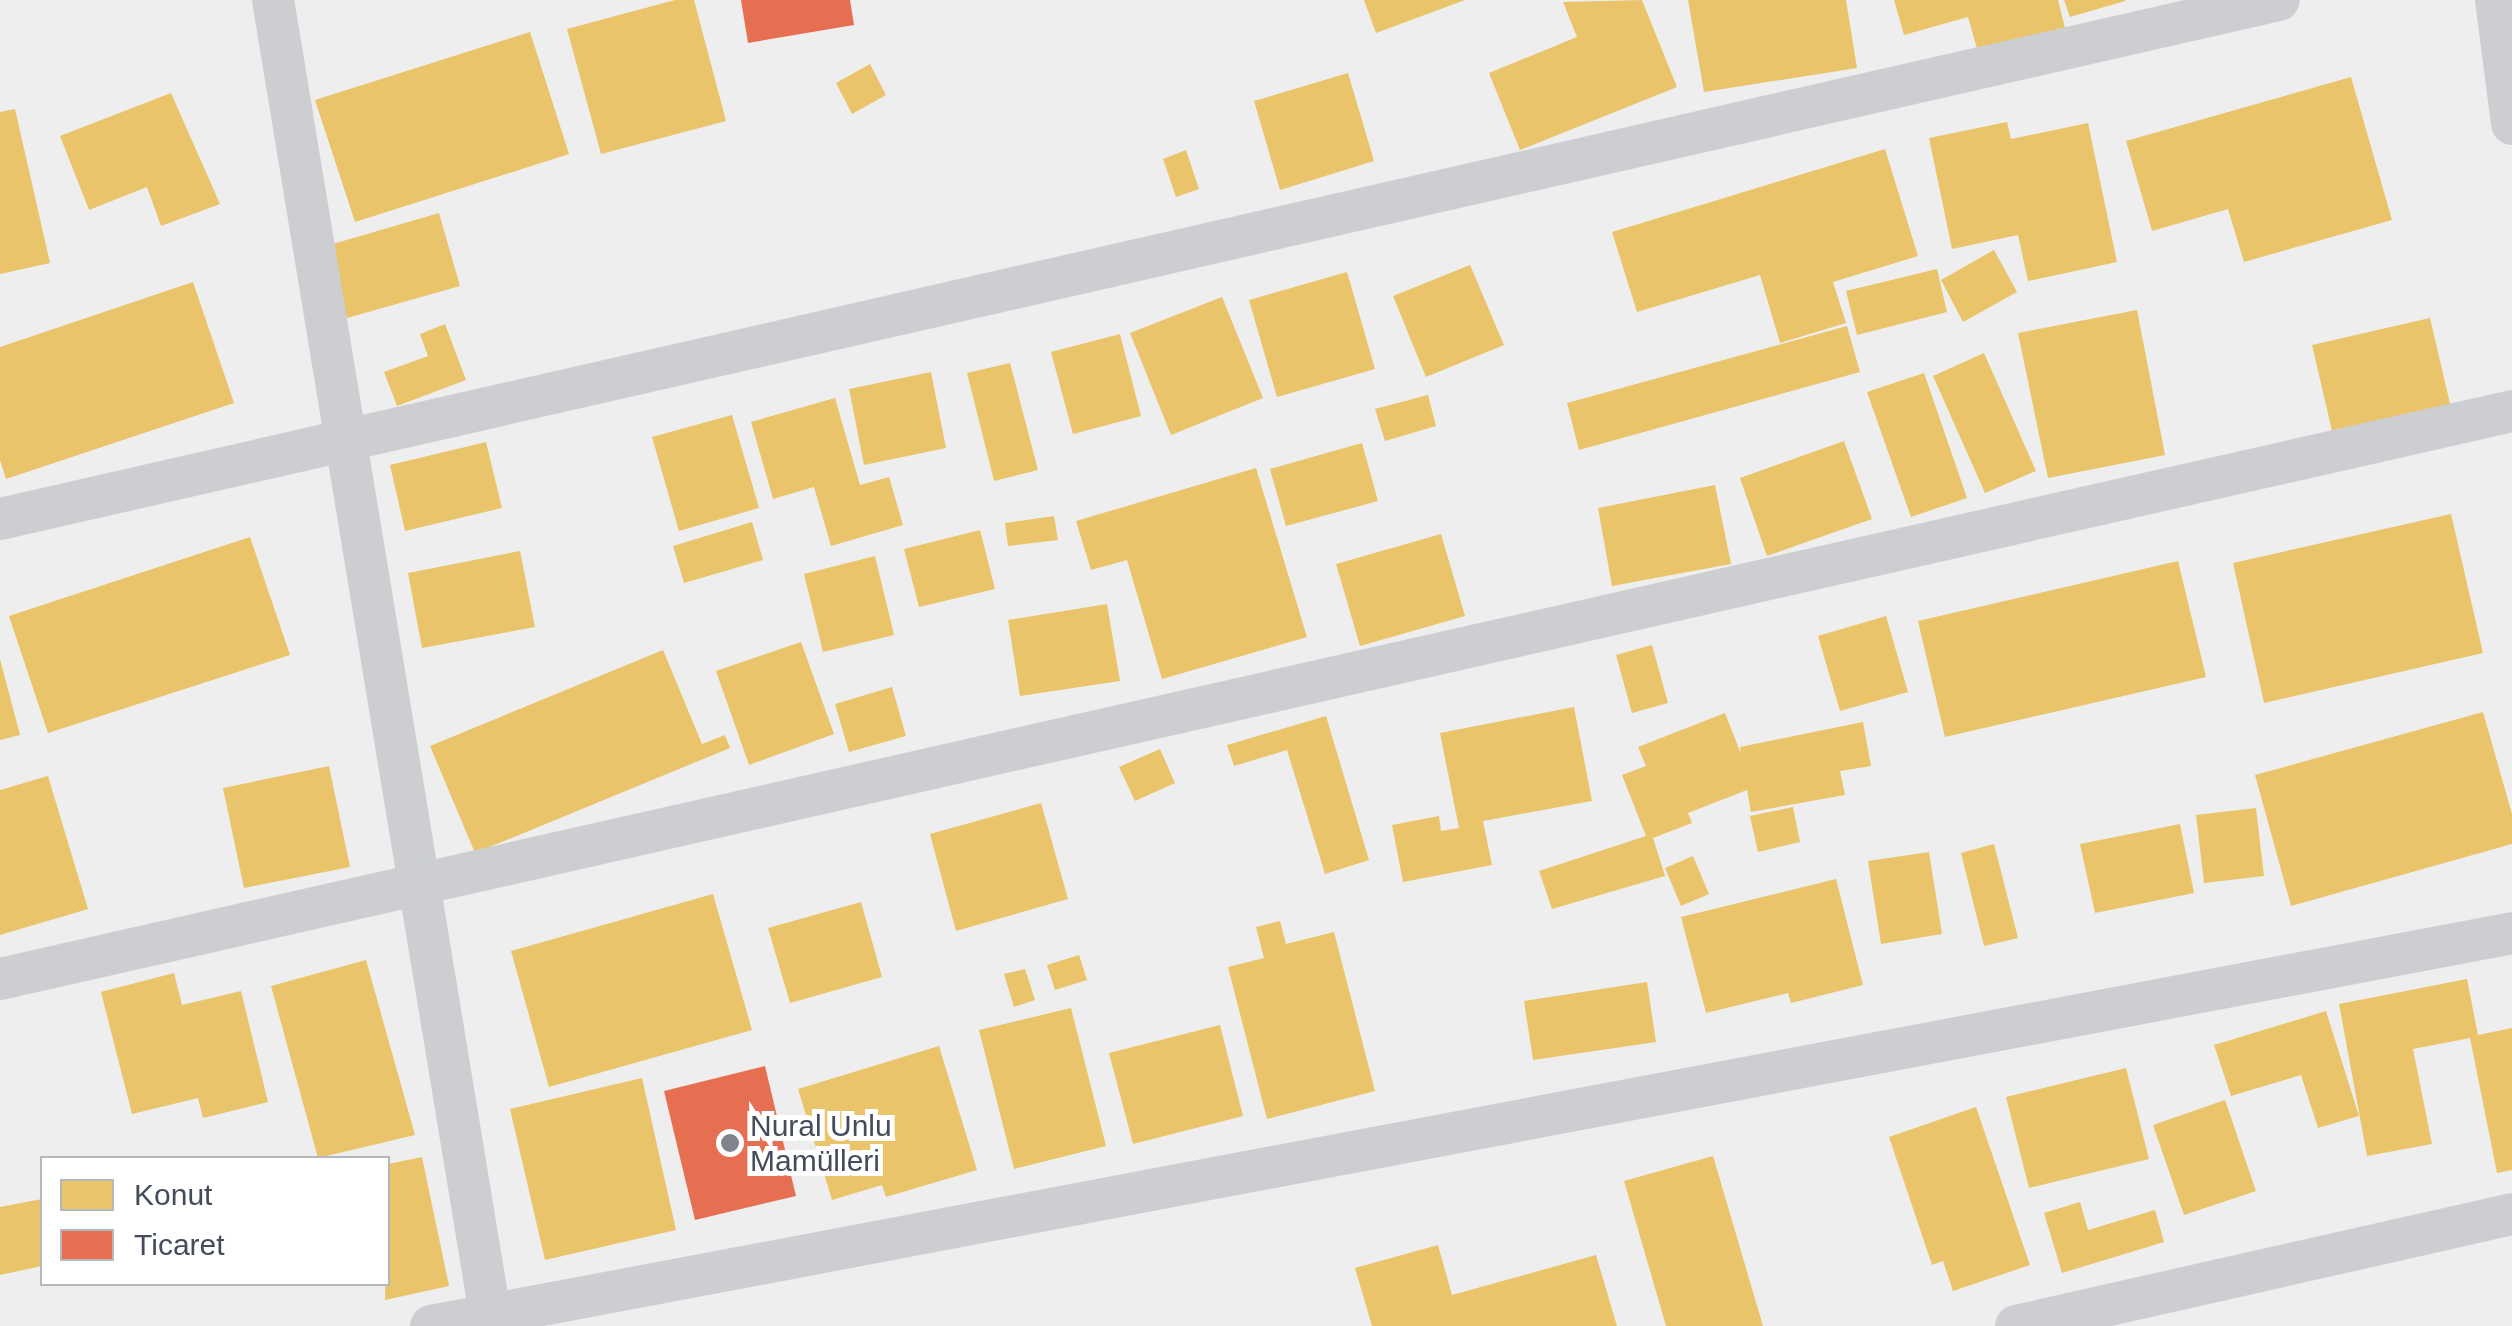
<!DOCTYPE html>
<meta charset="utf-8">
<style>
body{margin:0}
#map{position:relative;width:2512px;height:1326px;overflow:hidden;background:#efeeee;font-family:Arial,sans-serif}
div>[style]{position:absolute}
.homes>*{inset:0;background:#e9c46a}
.shops>*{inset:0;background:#e76f51}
.street>*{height:42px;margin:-21px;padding:0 21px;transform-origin:21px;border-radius:21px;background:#ccced1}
.dots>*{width:28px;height:28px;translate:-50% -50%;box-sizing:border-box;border:5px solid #fff;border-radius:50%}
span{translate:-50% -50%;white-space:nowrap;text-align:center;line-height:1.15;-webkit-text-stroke:10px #fff;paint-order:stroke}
.poi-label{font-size:30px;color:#444b5b}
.left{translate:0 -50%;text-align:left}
.legend{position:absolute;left:40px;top:1156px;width:350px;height:130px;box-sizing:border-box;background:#fff;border:2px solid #b4b7bd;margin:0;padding:12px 18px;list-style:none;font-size:30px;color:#444b5b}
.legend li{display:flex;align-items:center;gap:20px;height:50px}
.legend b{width:50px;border:2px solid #b4b7bd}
</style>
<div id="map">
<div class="homes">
<i style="clip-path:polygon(675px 0,694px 0,726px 121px,601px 154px,567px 29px)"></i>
<i style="clip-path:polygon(1364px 0,1465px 0,1376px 33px)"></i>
<i style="clip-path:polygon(1642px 0,1677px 87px,1520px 150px,1489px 73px,1577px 37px,1563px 2px)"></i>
<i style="clip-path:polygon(1688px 0,1846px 0,1857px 68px,1704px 92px)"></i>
<i style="clip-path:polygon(1894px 0,2058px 0,2065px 28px,1978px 52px,1968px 17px,1904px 35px)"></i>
<i style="clip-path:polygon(2064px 0,2125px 0,2125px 1px,2070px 17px)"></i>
<i style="clip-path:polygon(530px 32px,569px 154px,355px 222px,315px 100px)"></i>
<i style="clip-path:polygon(870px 64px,886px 95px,852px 114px,836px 83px)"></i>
<i style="clip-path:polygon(1348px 73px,1374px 161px,1280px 190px,1254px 101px)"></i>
<i style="clip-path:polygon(2351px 77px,2392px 220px,2244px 262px,2228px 209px,2152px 231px,2126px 141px)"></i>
<i style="clip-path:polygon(171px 93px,220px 204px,161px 226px,147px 187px,89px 210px,60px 136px)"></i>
<i style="clip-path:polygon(15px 109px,50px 263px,0 274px,0 112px)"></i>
<i style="clip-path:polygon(2007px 122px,2011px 139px,2088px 123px,2117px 262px,2028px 281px,2018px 235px,1952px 249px,1929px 138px)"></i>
<i style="clip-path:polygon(1885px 149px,1918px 256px,1833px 282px,1846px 323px,1780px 343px,1760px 275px,1637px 312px,1612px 232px)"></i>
<i style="clip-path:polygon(1186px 150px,1199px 189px,1176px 197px,1163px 159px)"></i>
<i style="clip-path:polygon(439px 213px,460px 286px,347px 318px,326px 246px)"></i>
<i style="clip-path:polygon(1994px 250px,2017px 292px,1963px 322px,1941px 280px)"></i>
<i style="clip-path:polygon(1470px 265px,1504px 345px,1426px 377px,1393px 296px)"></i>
<i style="clip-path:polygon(1937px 269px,1947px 312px,1857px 335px,1846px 291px)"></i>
<i style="clip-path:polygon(1347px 272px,1375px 369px,1277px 397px,1249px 300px)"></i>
<i style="clip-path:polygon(193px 282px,234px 403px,6px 479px,0 460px,0 347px)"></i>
<i style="clip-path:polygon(1222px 297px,1263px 398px,1171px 435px,1130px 333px)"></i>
<i style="clip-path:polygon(2137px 310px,2165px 455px,2048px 478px,2018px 333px)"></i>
<i style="clip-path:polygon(2430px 318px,2451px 408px,2333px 435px,2312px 345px)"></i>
<i style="clip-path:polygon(445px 324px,466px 380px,397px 406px,384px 372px,428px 356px,420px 334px)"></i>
<i style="clip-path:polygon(1847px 326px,1860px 372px,1579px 450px,1567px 403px)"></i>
<i style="clip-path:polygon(1120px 334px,1141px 416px,1073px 434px,1051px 352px)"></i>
<i style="clip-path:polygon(1984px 353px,2036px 471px,1985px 493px,1933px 376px)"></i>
<i style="clip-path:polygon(1010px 363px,1038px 470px,994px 481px,967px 373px)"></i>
<i style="clip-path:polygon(931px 372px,946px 448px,864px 465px,849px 389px)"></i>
<i style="clip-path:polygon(1924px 373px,1967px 498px,1911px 517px,1867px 392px)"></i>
<i style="clip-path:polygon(1428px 395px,1436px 426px,1385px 441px,1375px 409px)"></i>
<i style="clip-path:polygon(835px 398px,860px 485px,889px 477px,903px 525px,831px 546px,814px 487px,773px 499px,751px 422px)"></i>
<i style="clip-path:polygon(732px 415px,759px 508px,679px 531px,652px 437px)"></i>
<i style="clip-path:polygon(1844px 441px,1872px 519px,1767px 556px,1740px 478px)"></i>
<i style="clip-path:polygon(486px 442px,502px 508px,405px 531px,390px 465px)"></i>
<i style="clip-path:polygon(1362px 443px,1378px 501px,1286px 526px,1270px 469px)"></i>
<i style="clip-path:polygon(1256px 468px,1307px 637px,1162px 679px,1127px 560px,1091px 570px,1076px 521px)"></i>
<i style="clip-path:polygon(1715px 485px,1731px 564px,1612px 586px,1598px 508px)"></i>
<i style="clip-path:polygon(2451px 514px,2483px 653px,2264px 703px,2233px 563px)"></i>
<i style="clip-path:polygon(1054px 516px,1058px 540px,1008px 546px,1005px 523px)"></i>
<i style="clip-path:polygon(752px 522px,763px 560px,684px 583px,673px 546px)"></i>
<i style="clip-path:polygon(980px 530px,995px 589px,919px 607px,904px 549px)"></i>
<i style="clip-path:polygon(1441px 534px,1465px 616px,1360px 646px,1336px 564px)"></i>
<i style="clip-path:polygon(250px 537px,290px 655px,48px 733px,9px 616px)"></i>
<i style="clip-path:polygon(520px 551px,535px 627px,422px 648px,408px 573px)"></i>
<i style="clip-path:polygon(875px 556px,894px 635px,823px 652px,804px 574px)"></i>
<i style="clip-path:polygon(2178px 561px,2206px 677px,1945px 737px,1918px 621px)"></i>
<i style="clip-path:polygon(1107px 604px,1120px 681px,1020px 696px,1008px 620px)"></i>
<i style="clip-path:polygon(1886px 616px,1908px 692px,1840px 711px,1818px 636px)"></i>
<i style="clip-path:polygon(801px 642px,834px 734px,749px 765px,716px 671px)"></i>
<i style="clip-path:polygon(1652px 645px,1668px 703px,1632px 713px,1616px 655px)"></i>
<i style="clip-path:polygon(663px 650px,702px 744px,725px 735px,730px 748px,475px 853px,430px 746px)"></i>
<i style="clip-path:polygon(0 659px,20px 735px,0 740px)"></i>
<i style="clip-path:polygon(892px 687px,906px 736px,849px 752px,835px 704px)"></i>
<i style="clip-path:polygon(1574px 707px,1592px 801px,1483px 821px,1492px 865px,1403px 882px,1392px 825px,1439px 816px,1441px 831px,1459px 828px,1440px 733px)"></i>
<i style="clip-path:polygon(2483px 712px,2512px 814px,2512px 844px,2291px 906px,2255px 775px)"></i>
<i style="clip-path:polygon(1725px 713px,1741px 754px,1740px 747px,1863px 722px,1871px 766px,1840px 771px,1845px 795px,1751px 812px,1747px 790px,1688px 813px,1692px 823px,1653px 838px,1665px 876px,1552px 909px,1539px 871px,1646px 836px,1622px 775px,1646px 766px,1638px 747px)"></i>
<i style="clip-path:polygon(1326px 716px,1369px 860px,1325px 874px,1287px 750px,1234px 766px,1227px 745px)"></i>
<i style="clip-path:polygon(1160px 749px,1175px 783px,1135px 801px,1119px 767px)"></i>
<i style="clip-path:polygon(329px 766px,350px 867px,244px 888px,223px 788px)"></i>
<i style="clip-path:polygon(48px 776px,88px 909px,0 935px,0 790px)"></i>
<i style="clip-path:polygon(1041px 803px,1068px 899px,956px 931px,930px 834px)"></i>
<i style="clip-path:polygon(1793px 807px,1800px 842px,1758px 852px,1750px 816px)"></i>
<i style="clip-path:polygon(2256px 808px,2264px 876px,2204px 883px,2196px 815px)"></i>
<i style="clip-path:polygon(2180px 824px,2194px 893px,2095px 913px,2080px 844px)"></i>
<i style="clip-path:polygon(1994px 844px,2018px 938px,1984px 946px,1961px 853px)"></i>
<i style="clip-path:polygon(1929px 852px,1942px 934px,1881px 944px,1868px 861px)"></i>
<i style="clip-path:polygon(1693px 856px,1709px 894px,1681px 906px,1665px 868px)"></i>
<i style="clip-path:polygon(1836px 879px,1863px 985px,1791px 1003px,1788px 993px,1706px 1013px,1681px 917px)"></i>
<i style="clip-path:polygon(713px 894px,752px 1030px,549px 1087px,511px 951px)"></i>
<i style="clip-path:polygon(861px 902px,882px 977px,790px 1003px,768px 928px)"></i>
<i style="clip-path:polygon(1280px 921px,1286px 944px,1334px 932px,1375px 1091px,1267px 1119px,1228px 967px,1264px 958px,1256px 927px)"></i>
<i style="clip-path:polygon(1079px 955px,1087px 980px,1055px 990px,1047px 965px)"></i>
<i style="clip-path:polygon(366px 960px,415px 1135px,318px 1158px,271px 986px)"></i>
<i style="clip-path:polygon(1025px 969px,1035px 1000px,1014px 1007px,1004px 974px)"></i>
<i style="clip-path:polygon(174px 973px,182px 1005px,241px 991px,268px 1102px,203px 1118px,198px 1098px,132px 1114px,101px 992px)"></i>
<i style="clip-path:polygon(2467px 979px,2478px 1035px,2512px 1028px,2512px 1170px,2497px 1173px,2470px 1038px,2413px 1049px,2432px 1144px,2367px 1156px,2339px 1004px)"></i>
<i style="clip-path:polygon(1647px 982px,1656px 1042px,1533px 1060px,1524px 1001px)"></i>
<i style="clip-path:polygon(1071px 1008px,1106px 1146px,1014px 1169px,979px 1030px)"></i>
<i style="clip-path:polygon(2326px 1011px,2359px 1116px,2318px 1128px,2301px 1075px,2231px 1096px,2214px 1045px)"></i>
<i style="clip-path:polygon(1220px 1025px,1243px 1116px,1133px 1144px,1109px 1053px)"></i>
<i style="clip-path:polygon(939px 1046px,977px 1170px,886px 1197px,882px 1185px,832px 1200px,798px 1089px)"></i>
<i style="clip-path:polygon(2126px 1068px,2149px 1159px,2029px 1188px,2006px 1097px)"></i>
<i style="clip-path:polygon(642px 1078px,676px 1230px,545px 1260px,510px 1109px)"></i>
<i style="clip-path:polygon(2225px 1100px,2256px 1191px,2184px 1215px,2153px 1125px)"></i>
<i style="clip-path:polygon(1976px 1107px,2030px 1265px,1953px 1291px,1943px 1261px,1932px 1265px,1889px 1137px)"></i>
<i style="clip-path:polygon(1713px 1156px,1763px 1326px,1666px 1326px,1624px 1181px)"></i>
<i style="clip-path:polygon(422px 1157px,449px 1286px,385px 1300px,388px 1164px)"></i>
<i style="clip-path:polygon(42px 1199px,42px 1266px,0 1275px,0 1207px)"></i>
<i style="clip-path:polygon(2080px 1202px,2088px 1230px,2155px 1210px,2164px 1242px,2062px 1273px,2044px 1213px)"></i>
<i style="clip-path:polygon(1438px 1245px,1452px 1295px,1596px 1255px,1617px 1326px,1372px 1326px,1355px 1268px)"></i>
</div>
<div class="shops">
<i style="clip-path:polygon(741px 0,850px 0,854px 25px,748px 43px)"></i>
<i style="clip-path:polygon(765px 1066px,796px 1196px,695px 1220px,664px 1091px)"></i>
</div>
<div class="street">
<i style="left:273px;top:0;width:1344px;rotate:80.62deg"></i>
<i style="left:2496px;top:0;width:125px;rotate:82.6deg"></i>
<i style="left:0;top:519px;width:2337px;rotate:-12.83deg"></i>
<i style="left:0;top:979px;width:2575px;rotate:-12.74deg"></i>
<i style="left:431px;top:1326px;width:2118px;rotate:-10.69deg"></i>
<i style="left:2016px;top:1326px;width:508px;rotate:-12.72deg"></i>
</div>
<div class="dots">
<i style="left:730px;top:1143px;background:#80848e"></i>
</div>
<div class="poi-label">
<span class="left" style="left:750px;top:1143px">Nural Unlu<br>Mamülleri</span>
</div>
<ul class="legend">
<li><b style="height:28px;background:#e9c46a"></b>Konut</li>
<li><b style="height:28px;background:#e76f51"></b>Ticaret</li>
</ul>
</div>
